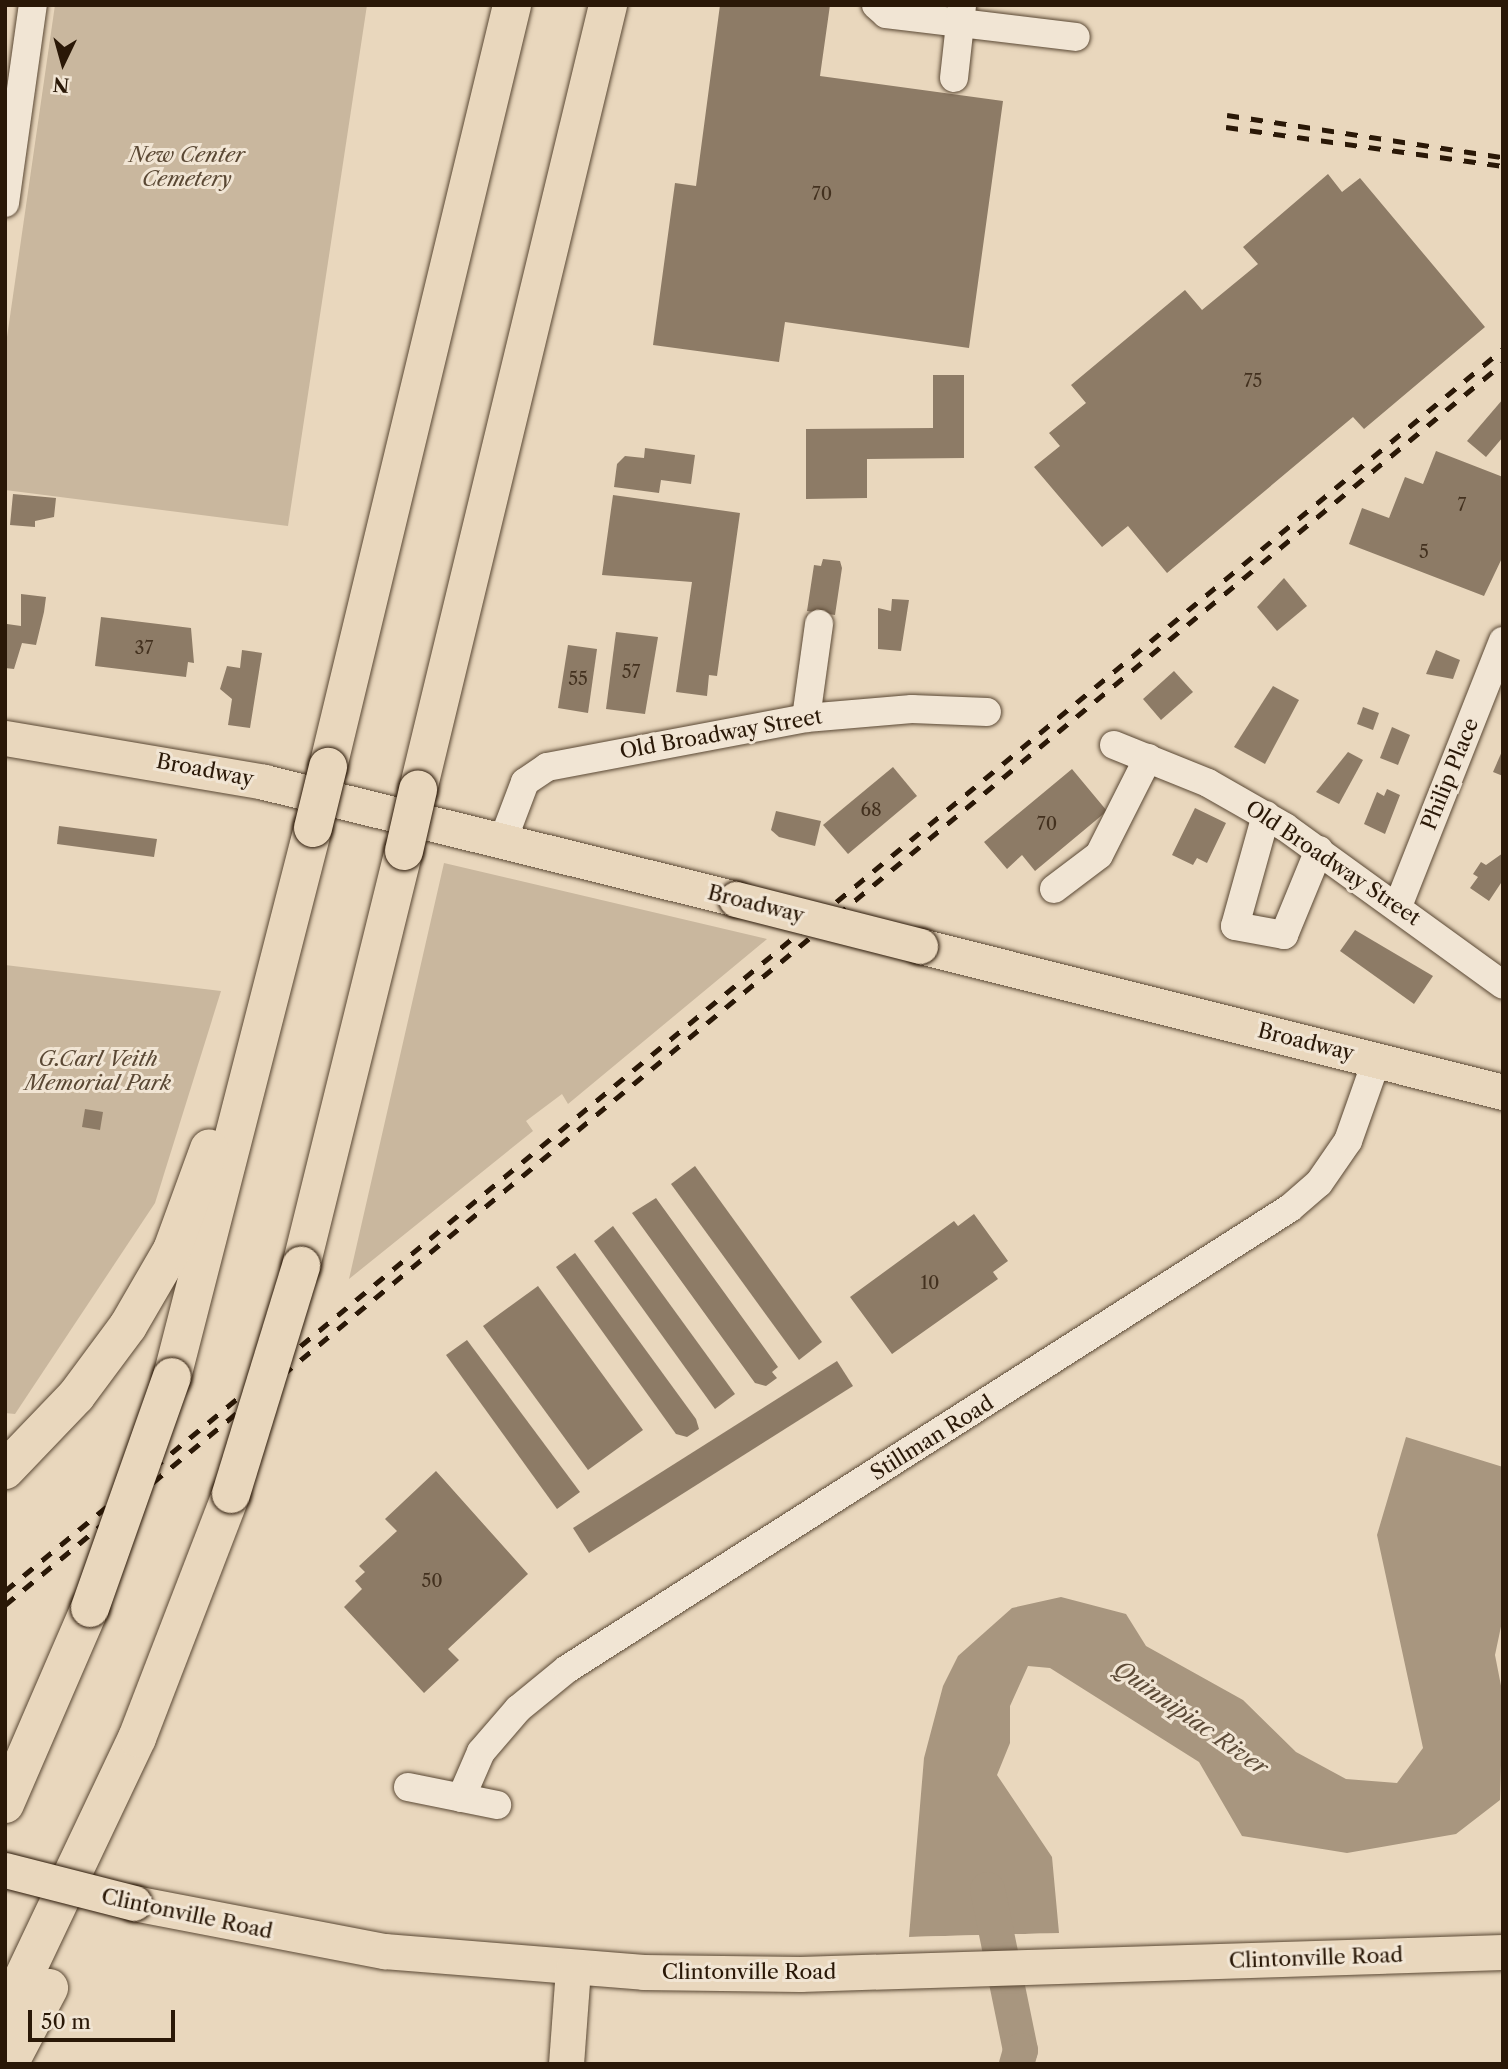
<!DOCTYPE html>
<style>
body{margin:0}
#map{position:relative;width:1508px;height:2069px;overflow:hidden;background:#e9d7bd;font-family:"Libre Caslon Text",serif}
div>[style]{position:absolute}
.green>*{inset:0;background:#c9b79e}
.water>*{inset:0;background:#a8967f}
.pier>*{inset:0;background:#e9d7bd}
.river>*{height:35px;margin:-17.5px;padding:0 17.5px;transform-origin:17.5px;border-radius:17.5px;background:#a8967f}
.building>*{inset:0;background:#8d7b66}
.roads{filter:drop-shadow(0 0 2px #5a4834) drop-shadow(0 0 2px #5a4834)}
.minor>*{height:28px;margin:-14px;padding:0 14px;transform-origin:14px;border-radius:14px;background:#f1e5d4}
.major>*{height:35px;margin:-17.5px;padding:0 17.5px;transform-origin:17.5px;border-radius:17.5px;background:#e9d7bd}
.highway>*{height:38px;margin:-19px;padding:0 19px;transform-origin:19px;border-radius:19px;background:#e9d7bd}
.rail>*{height:5px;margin-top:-2.5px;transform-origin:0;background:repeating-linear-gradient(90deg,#2a1807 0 12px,transparent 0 24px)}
.bridges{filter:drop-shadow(0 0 2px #2a1807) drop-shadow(0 0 2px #2a1807)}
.major-bridge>*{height:35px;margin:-17.5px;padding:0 17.5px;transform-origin:17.5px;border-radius:17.5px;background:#e9d7bd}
.highway-bridge>*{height:38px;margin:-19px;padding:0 19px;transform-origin:19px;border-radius:19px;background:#e9d7bd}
span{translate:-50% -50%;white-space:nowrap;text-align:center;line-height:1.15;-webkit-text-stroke:6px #f1e5d4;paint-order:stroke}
.number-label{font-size:18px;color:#43311f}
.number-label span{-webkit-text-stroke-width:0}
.park-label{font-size:21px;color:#5a4834;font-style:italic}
.street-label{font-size:21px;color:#2a1807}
.water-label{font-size:23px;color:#5c4a37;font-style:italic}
.frame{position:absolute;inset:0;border:7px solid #2a1807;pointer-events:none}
.north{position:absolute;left:28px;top:28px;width:70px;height:70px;-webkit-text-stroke:5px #f1e5d4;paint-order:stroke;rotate:185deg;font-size:19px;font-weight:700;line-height:28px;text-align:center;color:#2a1807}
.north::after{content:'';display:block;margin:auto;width:24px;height:32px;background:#2a1807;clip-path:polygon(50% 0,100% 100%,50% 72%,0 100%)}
.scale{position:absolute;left:28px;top:2010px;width:147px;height:32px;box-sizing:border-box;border:4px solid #2a1807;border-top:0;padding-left:9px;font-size:21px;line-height:24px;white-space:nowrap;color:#2a1807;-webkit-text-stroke:5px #f1e5d4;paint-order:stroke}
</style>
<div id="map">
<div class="green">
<i style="clip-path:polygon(55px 5px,367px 5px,288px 526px,5px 490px,5px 351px)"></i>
<i style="clip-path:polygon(444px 863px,767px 939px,568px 1104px,562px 1094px,526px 1121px,533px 1131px,349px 1279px)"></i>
<i style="clip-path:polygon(5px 965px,221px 991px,155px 1203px,15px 1414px,5px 1413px)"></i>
</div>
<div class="water">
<i style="clip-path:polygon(1406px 1437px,1503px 1467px,1503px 1617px,1495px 1655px,1503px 1696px,1500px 1800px,1456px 1834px,1347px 1853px,1242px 1836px,1199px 1762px,1050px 1668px,1028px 1666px,1010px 1706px,1010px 1743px,997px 1775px,1052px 1857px,1059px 1933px,909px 1937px,924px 1758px,943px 1686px,958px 1656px,1012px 1608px,1061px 1597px,1126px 1614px,1146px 1646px,1243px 1700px,1296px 1752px,1346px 1779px,1397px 1783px,1423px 1748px,1377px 1535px)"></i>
</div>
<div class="pier">
<i style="clip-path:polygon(1059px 1933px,909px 1941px,906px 1937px,909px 1937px)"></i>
</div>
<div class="river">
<i style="left:987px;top:1889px;width:164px;rotate:78.4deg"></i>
<i style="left:1020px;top:2050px;width:15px;rotate:106deg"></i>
</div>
<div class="building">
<i style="clip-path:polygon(720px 5px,830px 5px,820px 76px,1003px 101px,969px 348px,785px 322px,779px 362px,653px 345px,675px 183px,696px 186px)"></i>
<i style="clip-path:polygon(1328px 174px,1342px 192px,1360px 178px,1485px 327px,1364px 429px,1353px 417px,1167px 573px,1128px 526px,1102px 547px,1034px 467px,1060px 446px,1049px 433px,1086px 403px,1071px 385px,1185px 290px,1202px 310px,1258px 264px,1243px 247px)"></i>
<i style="clip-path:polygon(933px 375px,964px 375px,964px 458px,867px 459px,867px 498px,806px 499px,806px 429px,933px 428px)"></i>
<i style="clip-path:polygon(1503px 399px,1503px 437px,1486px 457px,1467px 441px)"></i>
<i style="clip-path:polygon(645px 448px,695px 455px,691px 484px,661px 480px,659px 493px,614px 487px,617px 464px,625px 456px,644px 458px)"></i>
<i style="clip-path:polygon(1436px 451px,1503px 477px,1503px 556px,1484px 596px,1349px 544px,1362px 508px,1389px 518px,1405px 477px,1423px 484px)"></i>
<i style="clip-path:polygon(13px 494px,56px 498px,54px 517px,35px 521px,35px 527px,10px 525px)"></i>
<i style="clip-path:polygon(613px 495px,740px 513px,717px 676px,709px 675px,707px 696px,676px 692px,692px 582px,602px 575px)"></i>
<i style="clip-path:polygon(823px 559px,840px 561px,842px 568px,835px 615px,807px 611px,814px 565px,821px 566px)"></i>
<i style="clip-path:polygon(1284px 578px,1307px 606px,1277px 631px,1257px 607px)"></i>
<i style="clip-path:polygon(21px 594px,46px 597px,44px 612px,36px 645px,22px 643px,14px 669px,5px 668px,7px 624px,21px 626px)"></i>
<i style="clip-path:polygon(892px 599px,909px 600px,901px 651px,878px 649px,878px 608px,891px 611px)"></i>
<i style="clip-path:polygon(101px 617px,191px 628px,194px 663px,188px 662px,186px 677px,95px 666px)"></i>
<i style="clip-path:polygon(616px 632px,658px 637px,645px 714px,606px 709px)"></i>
<i style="clip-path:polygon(568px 645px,597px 649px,588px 713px,558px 708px)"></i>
<i style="clip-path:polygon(242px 650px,262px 653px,250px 728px,228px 725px,232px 699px,220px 689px,227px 666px,240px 668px)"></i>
<i style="clip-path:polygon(1436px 650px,1460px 660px,1453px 679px,1426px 674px)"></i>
<i style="clip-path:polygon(1174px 671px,1193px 692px,1161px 720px,1143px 699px)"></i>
<i style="clip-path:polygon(1273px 686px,1299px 700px,1265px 764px,1234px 747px)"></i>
<i style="clip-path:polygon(1363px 707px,1379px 713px,1373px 730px,1357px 724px)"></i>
<i style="clip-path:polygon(1392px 727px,1410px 735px,1398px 765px,1380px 758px)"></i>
<i style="clip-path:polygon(1503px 749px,1503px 776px,1493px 772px)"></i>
<i style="clip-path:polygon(1348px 752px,1363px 760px,1339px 804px,1316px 792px)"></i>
<i style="clip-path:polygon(893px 767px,917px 796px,848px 854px,823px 825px)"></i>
<i style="clip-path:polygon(1072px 769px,1107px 811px,1035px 871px,1022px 855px,1007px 869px,984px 842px)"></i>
<i style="clip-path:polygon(1387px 789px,1400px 795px,1385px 834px,1364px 824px,1377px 792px,1384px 796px)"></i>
<i style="clip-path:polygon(1195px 808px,1226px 823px,1207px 863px,1197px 858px,1193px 865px,1172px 855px)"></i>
<i style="clip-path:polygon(776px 811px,821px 821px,815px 846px,779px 837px,771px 830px)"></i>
<i style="clip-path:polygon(59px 826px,157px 839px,154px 857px,57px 844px)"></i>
<i style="clip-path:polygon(1503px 853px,1503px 880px,1489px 901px,1470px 888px,1478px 877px,1473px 874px,1481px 862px,1486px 865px)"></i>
<i style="clip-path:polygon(1355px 930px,1433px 976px,1414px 1004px,1340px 951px)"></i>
<i style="clip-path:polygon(85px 1109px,103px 1112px,100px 1130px,82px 1127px)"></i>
<i style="clip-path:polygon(695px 1166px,822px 1342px,799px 1360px,671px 1184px)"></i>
<i style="clip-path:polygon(656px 1198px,778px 1367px,772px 1372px,777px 1378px,766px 1386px,755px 1383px,632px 1213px)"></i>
<i style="clip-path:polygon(974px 1214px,1008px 1261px,993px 1272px,998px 1279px,892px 1354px,850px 1297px,954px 1221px,958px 1226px)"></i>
<i style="clip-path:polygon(613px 1226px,735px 1394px,715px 1409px,594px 1241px)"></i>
<i style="clip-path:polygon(575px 1253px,696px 1419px,699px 1429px,687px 1437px,676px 1434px,556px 1267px)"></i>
<i style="clip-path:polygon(538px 1286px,643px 1430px,588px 1470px,483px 1326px)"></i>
<i style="clip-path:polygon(467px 1340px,580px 1492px,557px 1509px,446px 1355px)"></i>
<i style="clip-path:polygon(837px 1361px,853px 1386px,589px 1553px,573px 1528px)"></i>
<i style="clip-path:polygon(436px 1471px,528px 1574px,448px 1649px,459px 1660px,424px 1693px,344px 1607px,362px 1589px,355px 1581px,365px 1572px,359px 1566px,397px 1531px,385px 1519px)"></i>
</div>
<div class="roads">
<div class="minor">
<i style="left:876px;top:5px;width:13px;rotate:42deg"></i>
<i style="left:886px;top:14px;width:191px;rotate:6.9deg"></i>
<i style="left:954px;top:78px;width:73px;rotate:-83.7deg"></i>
<i style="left:5px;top:203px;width:200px;rotate:-82deg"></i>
<i style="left:806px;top:718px;width:95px;rotate:-82.1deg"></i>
<i style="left:1114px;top:745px;width:101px;rotate:22deg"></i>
<i style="left:1208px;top:783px;width:89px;rotate:29.7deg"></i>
<i style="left:1285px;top:827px;width:269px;rotate:35.9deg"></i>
<i style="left:1266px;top:815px;width:115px;rotate:105.6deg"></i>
<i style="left:1235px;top:926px;width:50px;rotate:10.4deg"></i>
<i style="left:1284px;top:935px;width:92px;rotate:-67.6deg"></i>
<i style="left:503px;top:840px;width:62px;rotate:-69.2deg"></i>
<i style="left:525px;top:782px;width:27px;rotate:-34deg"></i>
<i style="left:547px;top:767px;width:264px;rotate:-10.7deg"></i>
<i style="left:806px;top:718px;width:106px;rotate:-4.9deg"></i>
<i style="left:912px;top:709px;width:75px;rotate:2.3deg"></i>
<i style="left:1054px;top:889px;width:56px;rotate:-37.1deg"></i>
<i style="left:1099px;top:855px;width:109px;rotate:-63.2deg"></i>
<i style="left:1398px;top:906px;width:285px;rotate:-68.4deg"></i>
<i style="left:408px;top:1787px;width:91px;rotate:11.4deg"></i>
<i style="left:461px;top:1798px;width:50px;rotate:-66.5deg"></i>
<i style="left:481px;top:1752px;width:57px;rotate:-49.3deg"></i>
<i style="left:518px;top:1709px;width:63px;rotate:-39.2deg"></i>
<i style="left:567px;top:1669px;width:857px;rotate:-32.52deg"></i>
<i style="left:1290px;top:1208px;width:38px;rotate:-41deg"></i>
<i style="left:1319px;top:1183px;width:51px;rotate:-55.4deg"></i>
<i style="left:1348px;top:1141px;width:87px;rotate:-70.5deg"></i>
</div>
<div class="major">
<i style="left:5px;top:738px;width:263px;rotate:9.6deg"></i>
<i style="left:264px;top:782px;width:486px;rotate:13.9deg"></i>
<i style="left:920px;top:946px;width:601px;rotate:14.06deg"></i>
<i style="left:134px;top:1903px;width:255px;rotate:10.9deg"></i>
<i style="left:384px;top:1951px;width:260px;rotate:4.6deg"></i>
<i style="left:643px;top:1972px;width:157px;rotate:0.7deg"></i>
<i style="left:800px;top:1974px;width:703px;rotate:-1.79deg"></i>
<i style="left:566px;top:2064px;width:96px;rotate:-85.8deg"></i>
</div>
<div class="highway">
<i style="left:328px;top:767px;width:784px;rotate:-76.42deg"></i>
<i style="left:418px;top:790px;width:808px;rotate:-76.39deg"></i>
<i style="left:301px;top:1266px;width:428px;rotate:-76.1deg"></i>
<i style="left:172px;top:1377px;width:567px;rotate:-75.6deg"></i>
<i style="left:5px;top:1470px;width:103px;rotate:-46.2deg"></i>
<i style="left:76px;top:1396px;width:87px;rotate:-53.4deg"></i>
<i style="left:128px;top:1326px;width:88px;rotate:-59.9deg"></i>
<i style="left:172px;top:1250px;width:108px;rotate:-69.9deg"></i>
<i style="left:5px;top:1804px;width:214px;rotate:-66.6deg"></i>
<i style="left:5px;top:2016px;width:308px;rotate:-64.6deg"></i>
<i style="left:137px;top:1738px;width:261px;rotate:-68.9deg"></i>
<i style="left:9px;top:2064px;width:86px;rotate:-62.2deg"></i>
</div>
</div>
<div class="rail">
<i style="left:1227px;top:115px;width:279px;rotate:8.7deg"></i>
<i style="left:1226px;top:127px;width:280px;rotate:8deg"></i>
<i style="left:5px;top:1591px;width:1946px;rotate:-39.66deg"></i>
<i style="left:5px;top:1605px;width:1946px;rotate:-39.66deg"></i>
</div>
<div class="bridges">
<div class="major-bridge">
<i style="left:736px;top:899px;width:190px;rotate:14.3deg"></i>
<i style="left:5px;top:1870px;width:133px;rotate:14.3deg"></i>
</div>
<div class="highway-bridge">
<i style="left:313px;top:828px;width:63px;rotate:-76.2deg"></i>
<i style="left:404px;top:851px;width:63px;rotate:-77.1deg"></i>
<i style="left:231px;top:1494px;width:239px;rotate:-72.9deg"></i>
<i style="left:90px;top:1608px;width:245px;rotate:-70.5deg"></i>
</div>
</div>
<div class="number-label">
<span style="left:822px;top:194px">70</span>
<span style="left:1253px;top:381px">75</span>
<span style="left:1462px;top:505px">7</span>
<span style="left:1424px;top:552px">5</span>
<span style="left:144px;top:648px">37</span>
<span style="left:631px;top:672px">57</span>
<span style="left:578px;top:679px">55</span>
<span style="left:871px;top:810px">68</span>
<span style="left:1047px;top:824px">70</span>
<span style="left:930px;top:1283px">10</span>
<span style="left:432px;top:1581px">50</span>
</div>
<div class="park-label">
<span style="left:187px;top:167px">New Center<br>Cemetery</span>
<span style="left:98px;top:1071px">G.Carl Veith<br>Memorial Park</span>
</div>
<div class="street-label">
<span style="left:721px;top:734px;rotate:-10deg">Old Broadway Street</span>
<span style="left:205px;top:770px;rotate:11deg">Broadway</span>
<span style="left:1450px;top:774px;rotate:-68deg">Philip Place</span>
<span style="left:1333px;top:863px;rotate:34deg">Old Broadway Street</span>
<span style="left:756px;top:904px;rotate:14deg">Broadway</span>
<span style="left:1306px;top:1042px;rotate:14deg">Broadway</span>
<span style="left:932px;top:1438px;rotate:-32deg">Stillman Road</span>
<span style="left:187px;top:1914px;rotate:12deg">Clintonville Road</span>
<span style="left:1316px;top:1958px;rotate:-2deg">Clintonville Road</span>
<span style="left:749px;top:1972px">Clintonville Road</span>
</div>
<div class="water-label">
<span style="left:1191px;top:1718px;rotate:35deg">Quinnipiac River</span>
</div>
<div class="frame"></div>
<div class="north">N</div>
<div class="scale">50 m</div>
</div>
